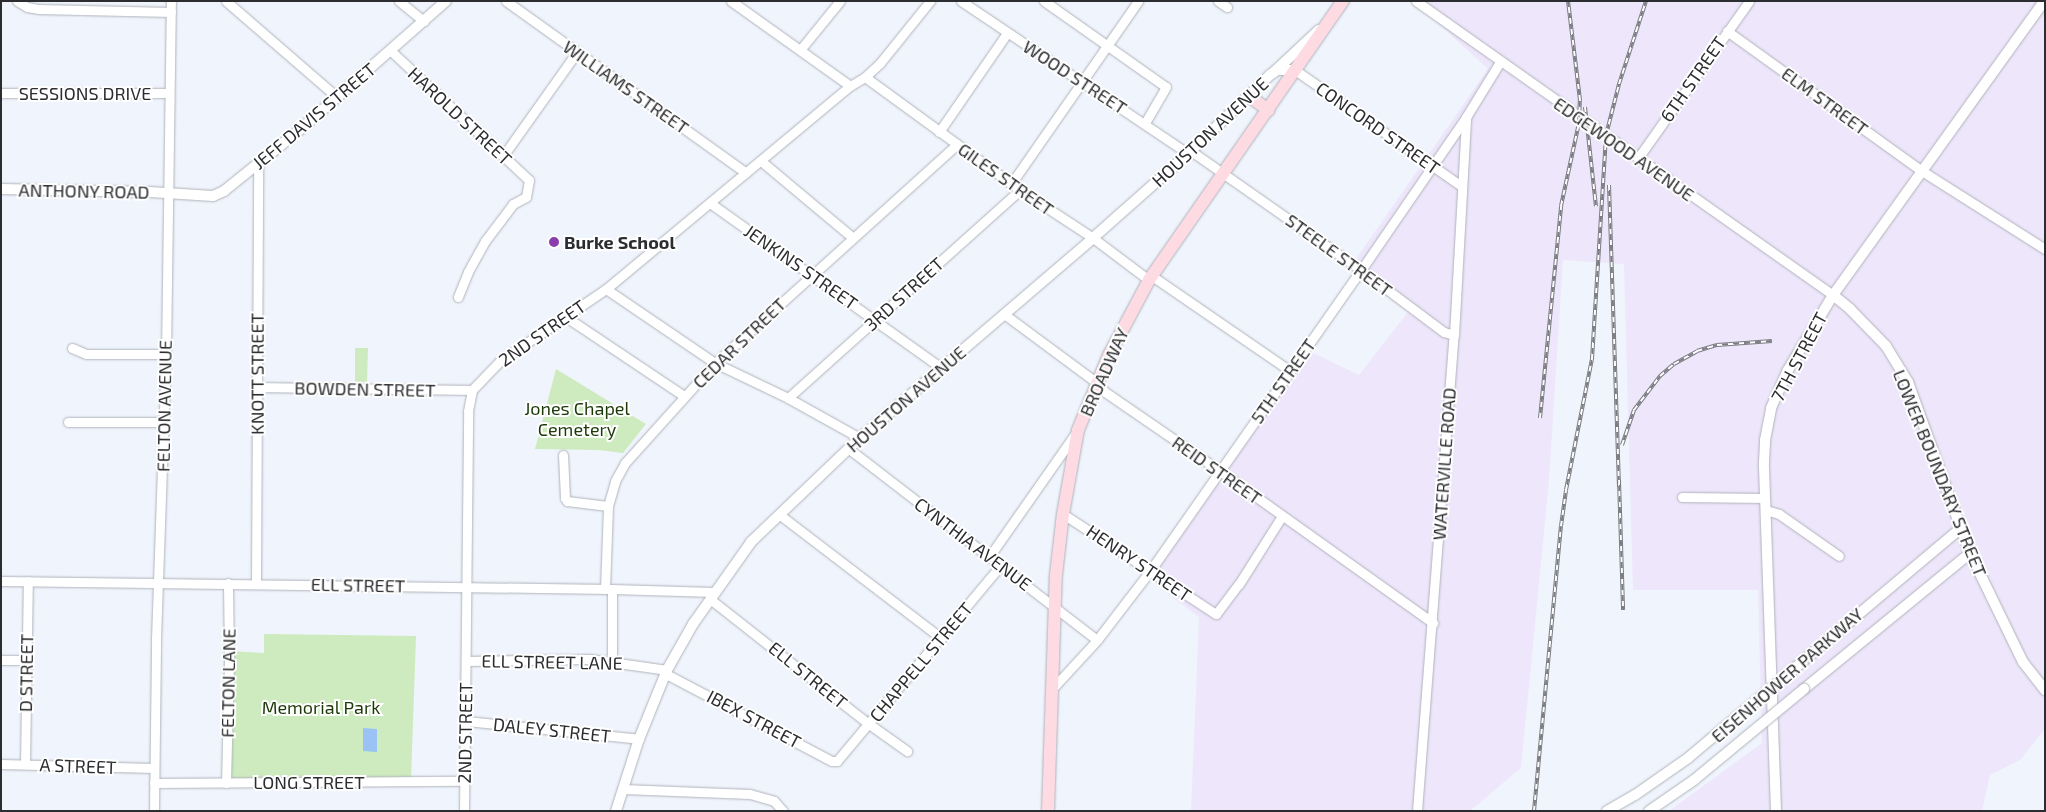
<!DOCTYPE html>
<style>
body{margin:0}
#map{position:relative;width:2046px;height:812px;overflow:hidden;background:#f0f4fc;font-family:"Exo 2",sans-serif}
div>[style]{position:absolute}
.industrial>*{inset:0;background:#eee6fb}
.green>*{inset:0;background:#cdebbe}
.water>*{inset:0;background:#9ac2f5}
.roads{filter:drop-shadow(0 0 1px #afb3ba) drop-shadow(0 0 1px #afb3ba)}
.minor>*{height:9px;margin:-4.5px;padding:0 4.5px;transform-origin:4.5px;border-radius:4.5px;background:#fff}
.tertiary>*{height:10px;margin:-5px;padding:0 5px;transform-origin:5px;border-radius:5px;background:#fff}
.primary>*{height:12px;margin:-6px;padding:0 6px;transform-origin:6px;border-radius:6px;background:#fedae2}
.rail>*{height:4px;margin-top:-2px;transform-origin:0;background:repeating-linear-gradient(90deg,#fff 0 5.5px,#7b7d82 0 11px);box-sizing:border-box;border-block:1px solid #7b7d82}
.bridges{filter:drop-shadow(0 0 1px #afb3ba) drop-shadow(0 0 1px #afb3ba)}
.tertiary-bridge>*{height:10px;margin:-5px;padding:0 5px;transform-origin:5px;border-radius:5px;background:#fff}
.dots>*{width:14px;height:14px;translate:-50% -50%;box-sizing:border-box;border:2px solid #fff;border-radius:50%}
span{translate:-50% -50%;white-space:nowrap;text-align:center;line-height:1.15;-webkit-text-stroke:4px #fff;paint-order:stroke}
.street-label{font-size:18px;color:#2c2d30}
.poi-label{font-size:18px;color:#2c2d30;font-weight:700}
.left{translate:0 -50%;text-align:left}
.park-label{font-size:18px;color:#1d3908}
.frame{position:absolute;inset:0;border:2px solid #2c2d30;pointer-events:none}
</style>
<div id="map">
<div class="industrial">
<i style="clip-path:polygon(1414px 1px,2045px 1px,2045px 729px,2020px 760px,1990px 775px,1982px 811px,1669px 811px,1762px 743px,1758px 590px,1633px 590px,1624px 264px,1563px 260px,1549px 480px,1521px 768px,1470px 811px,1191px 811px,1199px 617px,1150px 580px,1309px 351px,1359px 375px,1408px 312px,1349px 269px,1488px 69px)"></i>
</div>
<div class="green">
<i style="clip-path:polygon(355px 348px,368px 348px,367px 382px,355px 382px)"></i>
<i style="clip-path:polygon(556px 369px,646px 424px,623px 453px,598px 450px,535px 449px)"></i>
<i style="clip-path:polygon(264px 634px,416px 636px,411px 780px,226px 778px,229px 651px,264px 653px)"></i>
</div>
<div class="water">
<i style="clip-path:polygon(363px 728px,377px 729px,377px 752px,363px 751px)"></i>
</div>
<div class="roads">
<div class="minor">
<i style="left:17px;top:1px;width:12px;rotate:31deg"></i>
<i style="left:27px;top:7px;width:11px;rotate:10deg"></i>
<i style="left:38px;top:9px;width:133px;rotate:1.3deg"></i>
<i style="left:226px;top:1px;width:148px;rotate:40.9deg"></i>
<i style="left:399px;top:1px;width:32px;rotate:39deg"></i>
<i style="left:506px;top:1px;width:295px;rotate:35.6deg"></i>
<i style="left:731px;top:1px;width:146px;rotate:35.5deg"></i>
<i style="left:961px;top:1px;width:275px;rotate:33.9deg"></i>
<i style="left:1044px;top:1px;width:149px;rotate:35.2deg"></i>
<i style="left:1166px;top:87px;width:42px;rotate:120.3deg"></i>
<i style="left:1218px;top:1px;width:11px;rotate:34deg"></i>
<i style="left:1416px;top:1px;width:510px;rotate:35.19deg"></i>
<i style="left:1727px;top:31px;width:240px;rotate:35.7deg"></i>
<i style="left:1922px;top:171px;width:146px;rotate:32.4deg"></i>
<i style="left:800px;top:50px;width:63px;rotate:-50.8deg"></i>
<i style="left:391px;top:51px;width:189px;rotate:43.1deg"></i>
<i style="left:529px;top:180px;width:17px;rotate:100deg"></i>
<i style="left:526px;top:197px;width:15px;rotate:152deg"></i>
<i style="left:513px;top:204px;width:46px;rotate:127.1deg"></i>
<i style="left:485px;top:241px;width:35px;rotate:119deg"></i>
<i style="left:468px;top:272px;width:27px;rotate:112deg"></i>
<i style="left:1295px;top:70px;width:203px;rotate:34.9deg"></i>
<i style="left:865px;top:77px;width:192px;rotate:36.1deg"></i>
<i style="left:1020px;top:190px;width:87px;rotate:33.3deg"></i>
<i style="left:1093px;top:238px;width:70px;rotate:36.9deg"></i>
<i style="left:1px;top:93px;width:168px"></i>
<i style="left:939px;top:132px;width:120px;rotate:-55.5deg"></i>
<i style="left:1191px;top:151px;width:208px;rotate:35deg"></i>
<i style="left:1361px;top:270px;width:104px;rotate:36.8deg"></i>
<i style="left:1444px;top:332px;width:10px;rotate:17deg"></i>
<i style="left:503px;top:156px;width:128px;rotate:-54.6deg"></i>
<i style="left:1638px;top:158px;width:192px;rotate:-54.7deg"></i>
<i style="left:761px;top:161px;width:120px;rotate:39.9deg"></i>
<i style="left:1011px;top:184px;width:223px;rotate:-55.2deg"></i>
<i style="left:710px;top:203px;width:284px;rotate:35.5deg"></i>
<i style="left:1152px;top:276px;width:168px;rotate:34.5deg"></i>
<i style="left:606px;top:289px;width:132px;rotate:34.2deg"></i>
<i style="left:715px;top:363px;width:81px;rotate:25.6deg"></i>
<i style="left:788px;top:398px;width:82px;rotate:29.1deg"></i>
<i style="left:1004px;top:314px;width:114px;rotate:36.5deg"></i>
<i style="left:1096px;top:382px;width:13px;rotate:48deg"></i>
<i style="left:1105px;top:392px;width:140px;rotate:34.5deg"></i>
<i style="left:1220px;top:471px;width:262px;rotate:35.5deg"></i>
<i style="left:566px;top:317px;width:142px;rotate:33.8deg"></i>
<i style="left:72px;top:348px;width:15px;rotate:23deg"></i>
<i style="left:86px;top:354px;width:80px"></i>
<i style="left:257px;top:387px;width:215px;rotate:0.8deg"></i>
<i style="left:788px;top:398px;width:312px;rotate:-41.9deg"></i>
<i style="left:68px;top:422px;width:96px"></i>
<i style="left:849px;top:449px;width:313px;rotate:37.6deg"></i>
<i style="left:563px;top:455px;width:43px;rotate:87.3deg"></i>
<i style="left:565px;top:498px;width:4px;rotate:56deg"></i>
<i style="left:567px;top:501px;width:41px;rotate:7deg"></i>
<i style="left:1682px;top:497px;width:83px;rotate:0.7deg"></i>
<i style="left:1766px;top:510px;width:14px;rotate:17deg"></i>
<i style="left:1779px;top:514px;width:73px;rotate:35deg"></i>
<i style="left:1063px;top:514px;width:183px;rotate:33.2deg"></i>
<i style="left:1216px;top:614px;width:38px;rotate:-53deg"></i>
<i style="left:1239px;top:584px;width:80px;rotate:-57.7deg"></i>
<i style="left:780px;top:515px;width:203px;rotate:37.4deg"></i>
<i style="left:989px;top:557px;width:150px;rotate:-55deg"></i>
<i style="left:1px;top:581px;width:611px;rotate:0.75deg"></i>
<i style="left:612px;top:589px;width:102px;rotate:1.7deg"></i>
<i style="left:256px;top:584px;width:421px;rotate:-89.7deg"></i>
<i style="left:605px;top:589px;width:83px;rotate:-87.9deg"></i>
<i style="left:608px;top:506px;width:26px;rotate:-74deg"></i>
<i style="left:615px;top:481px;width:21px;rotate:-61deg"></i>
<i style="left:625px;top:463px;width:135px;rotate:-48deg"></i>
<i style="left:715px;top:363px;width:326px;rotate:-42.1deg"></i>
<i style="left:710px;top:599px;width:202px;rotate:38.2deg"></i>
<i style="left:869px;top:724px;width:47px;rotate:35.4deg"></i>
<i style="left:1px;top:660px;width:25px"></i>
<i style="left:612px;top:660px;width:71px;rotate:-90deg"></i>
<i style="left:466px;top:661px;width:124px;rotate:-0.9deg"></i>
<i style="left:590px;top:659px;width:78px;rotate:8.1deg"></i>
<i style="left:666px;top:674px;width:187px;rotate:27.7deg"></i>
<i style="left:832px;top:761px;width:5px"></i>
<i style="left:837px;top:761px;width:254px;rotate:-50.1deg"></i>
<i style="left:1052px;top:689px;width:67px;rotate:-47.4deg"></i>
<i style="left:1097px;top:640px;width:87px;rotate:-52.5deg"></i>
<i style="left:1150px;top:571px;width:368px;rotate:-55deg"></i>
<i style="left:1361px;top:270px;width:186px;rotate:-55.5deg"></i>
<i style="left:1466px;top:117px;width:65px;rotate:-58.3deg"></i>
<i style="left:466px;top:721px;width:174px;rotate:5.9deg"></i>
<i style="left:1px;top:764px;width:153px;rotate:1.5deg"></i>
<i style="left:25px;top:764px;width:183px;rotate:-89.1deg"></i>
<i style="left:154px;top:783px;width:311px;rotate:-0.4deg"></i>
<i style="left:226px;top:783px;width:126px;rotate:-88.6deg"></i>
<i style="left:229px;top:657px;width:74px;rotate:-90.8deg"></i>
<i style="left:623px;top:789px;width:127px;rotate:2.3deg"></i>
<i style="left:750px;top:794px;width:25px;rotate:16deg"></i>
<i style="left:774px;top:801px;width:13px;rotate:48deg"></i>
<i style="left:154px;top:811px;width:172px;rotate:-89.3deg"></i>
<i style="left:156px;top:639px;width:285px;rotate:-88deg"></i>
<i style="left:166px;top:354px;width:353px;rotate:-89.2deg"></i>
<i style="left:464px;top:811px;width:400px;rotate:-89.4deg"></i>
<i style="left:468px;top:411px;width:21px;rotate:-79deg"></i>
<i style="left:472px;top:390px;width:40px;rotate:-46deg"></i>
<i style="left:500px;top:361px;width:128px;rotate:-34.2deg"></i>
<i style="left:606px;top:289px;width:317px;rotate:-39.8deg"></i>
<i style="left:850px;top:86px;width:17px;rotate:-31deg"></i>
<i style="left:865px;top:77px;width:21px;rotate:-43deg"></i>
<i style="left:880px;top:63px;width:80px;rotate:-51.1deg"></i>
<i style="left:1417px;top:811px;width:477px;rotate:-85.6deg"></i>
<i style="left:1454px;top:335px;width:218px;rotate:-86.8deg"></i>
</div>
<div class="tertiary">
<i style="left:1273px;top:73px;width:63px;rotate:-43.1deg"></i>
<i style="left:1px;top:189px;width:149px;rotate:1.2deg"></i>
<i style="left:150px;top:192px;width:63px;rotate:3.6deg"></i>
<i style="left:213px;top:196px;width:12px;rotate:-24deg"></i>
<i style="left:224px;top:191px;width:100px;rotate:-38.9deg"></i>
<i style="left:302px;top:128px;width:192px;rotate:-41.4deg"></i>
<i style="left:1833px;top:295px;width:22px;rotate:39deg"></i>
<i style="left:1850px;top:309px;width:52px;rotate:45.8deg"></i>
<i style="left:1886px;top:346px;width:42px;rotate:58.6deg"></i>
<i style="left:1908px;top:382px;width:182px;rotate:70.1deg"></i>
<i style="left:1970px;top:553px;width:121px;rotate:64.1deg"></i>
<i style="left:2023px;top:662px;width:36px;rotate:52deg"></i>
<i style="left:1803px;top:661px;width:205px;rotate:-40.1deg"></i>
<i style="left:1804px;top:689px;width:215px;rotate:-39.3deg"></i>
<i style="left:616px;top:811px;width:76px;rotate:-72.3deg"></i>
<i style="left:639px;top:739px;width:74px;rotate:-67.9deg"></i>
<i style="left:667px;top:670px;width:53px;rotate:-60.5deg"></i>
<i style="left:693px;top:624px;width:100px;rotate:-54.7deg"></i>
<i style="left:751px;top:542px;width:151px;rotate:-43.7deg"></i>
<i style="left:860px;top:438px;width:307px;rotate:-40.6deg"></i>
<i style="left:1093px;top:238px;width:131px;rotate:-41.6deg"></i>
<i style="left:1191px;top:151px;width:110px;rotate:-43.9deg"></i>
<i style="left:1270px;top:75px;width:9px;rotate:-36deg"></i>
<i style="left:1277px;top:70px;width:18px"></i>
<i style="left:1776px;top:811px;width:349px;rotate:-92deg"></i>
<i style="left:1764px;top:462px;width:22px;rotate:-87deg"></i>
<i style="left:1765px;top:440px;width:33px;rotate:-79deg"></i>
<i style="left:1771px;top:408px;width:42px;rotate:-65.9deg"></i>
<i style="left:1788px;top:370px;width:87px;rotate:-59deg"></i>
<i style="left:1833px;top:295px;width:362px;rotate:-54.3deg"></i>
</div>
<div class="primary">
<i style="left:1249px;top:96px;width:24px;rotate:36deg"></i>
<i style="left:1048px;top:811px;width:236px;rotate:-88.1deg"></i>
<i style="left:1056px;top:575px;width:61px;rotate:-83.5deg"></i>
<i style="left:1063px;top:514px;width:85px;rotate:-79.9deg"></i>
<i style="left:1078px;top:430px;width:81px;rotate:-67.5deg"></i>
<i style="left:1109px;top:355px;width:85px;rotate:-61.9deg"></i>
<i style="left:1149px;top:280px;width:340px;rotate:-55.2deg"></i>
</div>
</div>
<div class="rail">
<i style="left:1585px;top:107px;width:100px;rotate:83.7deg"></i>
<i style="left:1609px;top:185px;width:302px;rotate:88.1deg"></i>
<i style="left:1540px;top:418px;width:213px;rotate:-84.3deg"></i>
<i style="left:1561px;top:206px;width:85px;rotate:-77.8deg"></i>
<i style="left:1579px;top:123px;width:23px;rotate:-88deg"></i>
<i style="left:1580px;top:100px;width:100px;rotate:-96.9deg"></i>
<i style="left:1622px;top:445px;width:37px;rotate:-71deg"></i>
<i style="left:1634px;top:410px;width:43px;rotate:-52.6deg"></i>
<i style="left:1660px;top:376px;width:18px;rotate:-41deg"></i>
<i style="left:1674px;top:364px;width:26px;rotate:-29deg"></i>
<i style="left:1697px;top:351px;width:21px;rotate:-17deg"></i>
<i style="left:1717px;top:345px;width:55px;rotate:-4.2deg"></i>
<i style="left:1619px;top:480px;width:130px;rotate:88.2deg"></i>
<i style="left:1534px;top:811px;width:286px;rotate:-84.6deg"></i>
<i style="left:1561px;top:526px;width:36px;rotate:-82deg"></i>
<i style="left:1566px;top:490px;width:134px;rotate:-78.8deg"></i>
<i style="left:1592px;top:359px;width:224px;rotate:-86.4deg"></i>
<i style="left:1606px;top:135px;width:53px;rotate:-75.7deg"></i>
<i style="left:1619px;top:84px;width:87px;rotate:-72deg"></i>
</div>
<div class="bridges">
<div class="tertiary-bridge">
<i style="left:1607px;top:811px;width:32px;rotate:-30deg"></i>
<i style="left:1635px;top:795px;width:65px;rotate:-34.9deg"></i>
<i style="left:1688px;top:758px;width:150px;rotate:-40.1deg"></i>
<i style="left:1649px;top:811px;width:55px;rotate:-34.6deg"></i>
<i style="left:1694px;top:780px;width:143px;rotate:-39.6deg"></i>
</div>
</div>
<div class="dots">
<i style="left:554px;top:242px;background:#8b3dae"></i>
</div>
<div class="street-label">
<span style="left:1075px;top:77px;rotate:33deg">WOOD STREET</span>
<span style="left:1693px;top:79px;rotate:-55deg">6TH STREET</span>
<span style="left:626px;top:87px;rotate:35deg">WILLIAMS STREET</span>
<span style="left:85px;top:93px">SESSIONS DRIVE</span>
<span style="left:1825px;top:101px;rotate:36deg">ELM STREET</span>
<span style="left:314px;top:116px;rotate:-40deg">JEFF DAVIS STREET</span>
<span style="left:460px;top:116px;rotate:43deg">HAROLD STREET</span>
<span style="left:1378px;top:128px;rotate:35deg">CONCORD STREET</span>
<span style="left:1210px;top:132px;rotate:-43deg">HOUSTON AVENUE</span>
<span style="left:1624px;top:149px;rotate:35deg">EDGEWOOD AVENUE</span>
<span style="left:1006px;top:179px;rotate:35deg">GILES STREET</span>
<span style="left:84px;top:191px;rotate:1deg">ANTHONY ROAD</span>
<span style="left:1339px;top:255px;rotate:36deg">STEELE STREET</span>
<span style="left:801px;top:267px;rotate:35deg">JENKINS STREET</span>
<span style="left:904px;top:294px;rotate:-42deg">3RD STREET</span>
<span style="left:542px;top:333px;rotate:-35deg">2ND STREET</span>
<span style="left:739px;top:343px;rotate:-44deg">CEDAR STREET</span>
<span style="left:1799px;top:357px;rotate:-62deg">7TH STREET</span>
<span style="left:1104px;top:372px;rotate:-66deg">BROADWAY</span>
<span style="left:257px;top:374px;rotate:-90deg">KNOTT STREET</span>
<span style="left:1283px;top:381px;rotate:-55deg">5TH STREET</span>
<span style="left:365px;top:389px;rotate:1deg">BOWDEN STREET</span>
<span style="left:906px;top:399px;rotate:-41deg">HOUSTON AVENUE</span>
<span style="left:164px;top:406px;rotate:-89deg">FELTON AVENUE</span>
<span style="left:1444px;top:464px;rotate:-86deg">WATERVILLE ROAD</span>
<span style="left:1217px;top:470px;rotate:35deg">REID STREET</span>
<span style="left:1940px;top:473px;rotate:68deg">LOWER BOUNDARY STREET</span>
<span style="left:973px;top:544px;rotate:37deg">CYNTHIA AVENUE</span>
<span style="left:1139px;top:563px;rotate:34deg">HENRY STREET</span>
<span style="left:358px;top:585px;rotate:1deg">ELL STREET</span>
<span style="left:552px;top:662px;rotate:1deg">ELL STREET LANE</span>
<span style="left:921px;top:662px;rotate:-50deg">CHAPPELL STREET</span>
<span style="left:26px;top:673px;rotate:-89deg">D STREET</span>
<span style="left:808px;top:675px;rotate:39deg">ELL STREET</span>
<span style="left:1787px;top:675px;rotate:-41deg">EISENHOWER PARKWAY</span>
<span style="left:228px;top:683px;rotate:-89deg">FELTON LANE</span>
<span style="left:754px;top:719px;rotate:28deg">IBEX STREET</span>
<span style="left:552px;top:730px;rotate:6deg">DALEY STREET</span>
<span style="left:465px;top:733px;rotate:-89deg">2ND STREET</span>
<span style="left:78px;top:766px;rotate:2deg">A STREET</span>
<span style="left:309px;top:782px">LONG STREET</span>
</div>
<div class="poi-label">
<span class="left" style="left:564px;top:242px">Burke School</span>
</div>
<div class="park-label">
<span style="left:577px;top:419px">Jones Chapel<br>Cemetery</span>
<span style="left:321px;top:707px">Memorial Park</span>
</div>
<div class="frame"></div>
</div>
